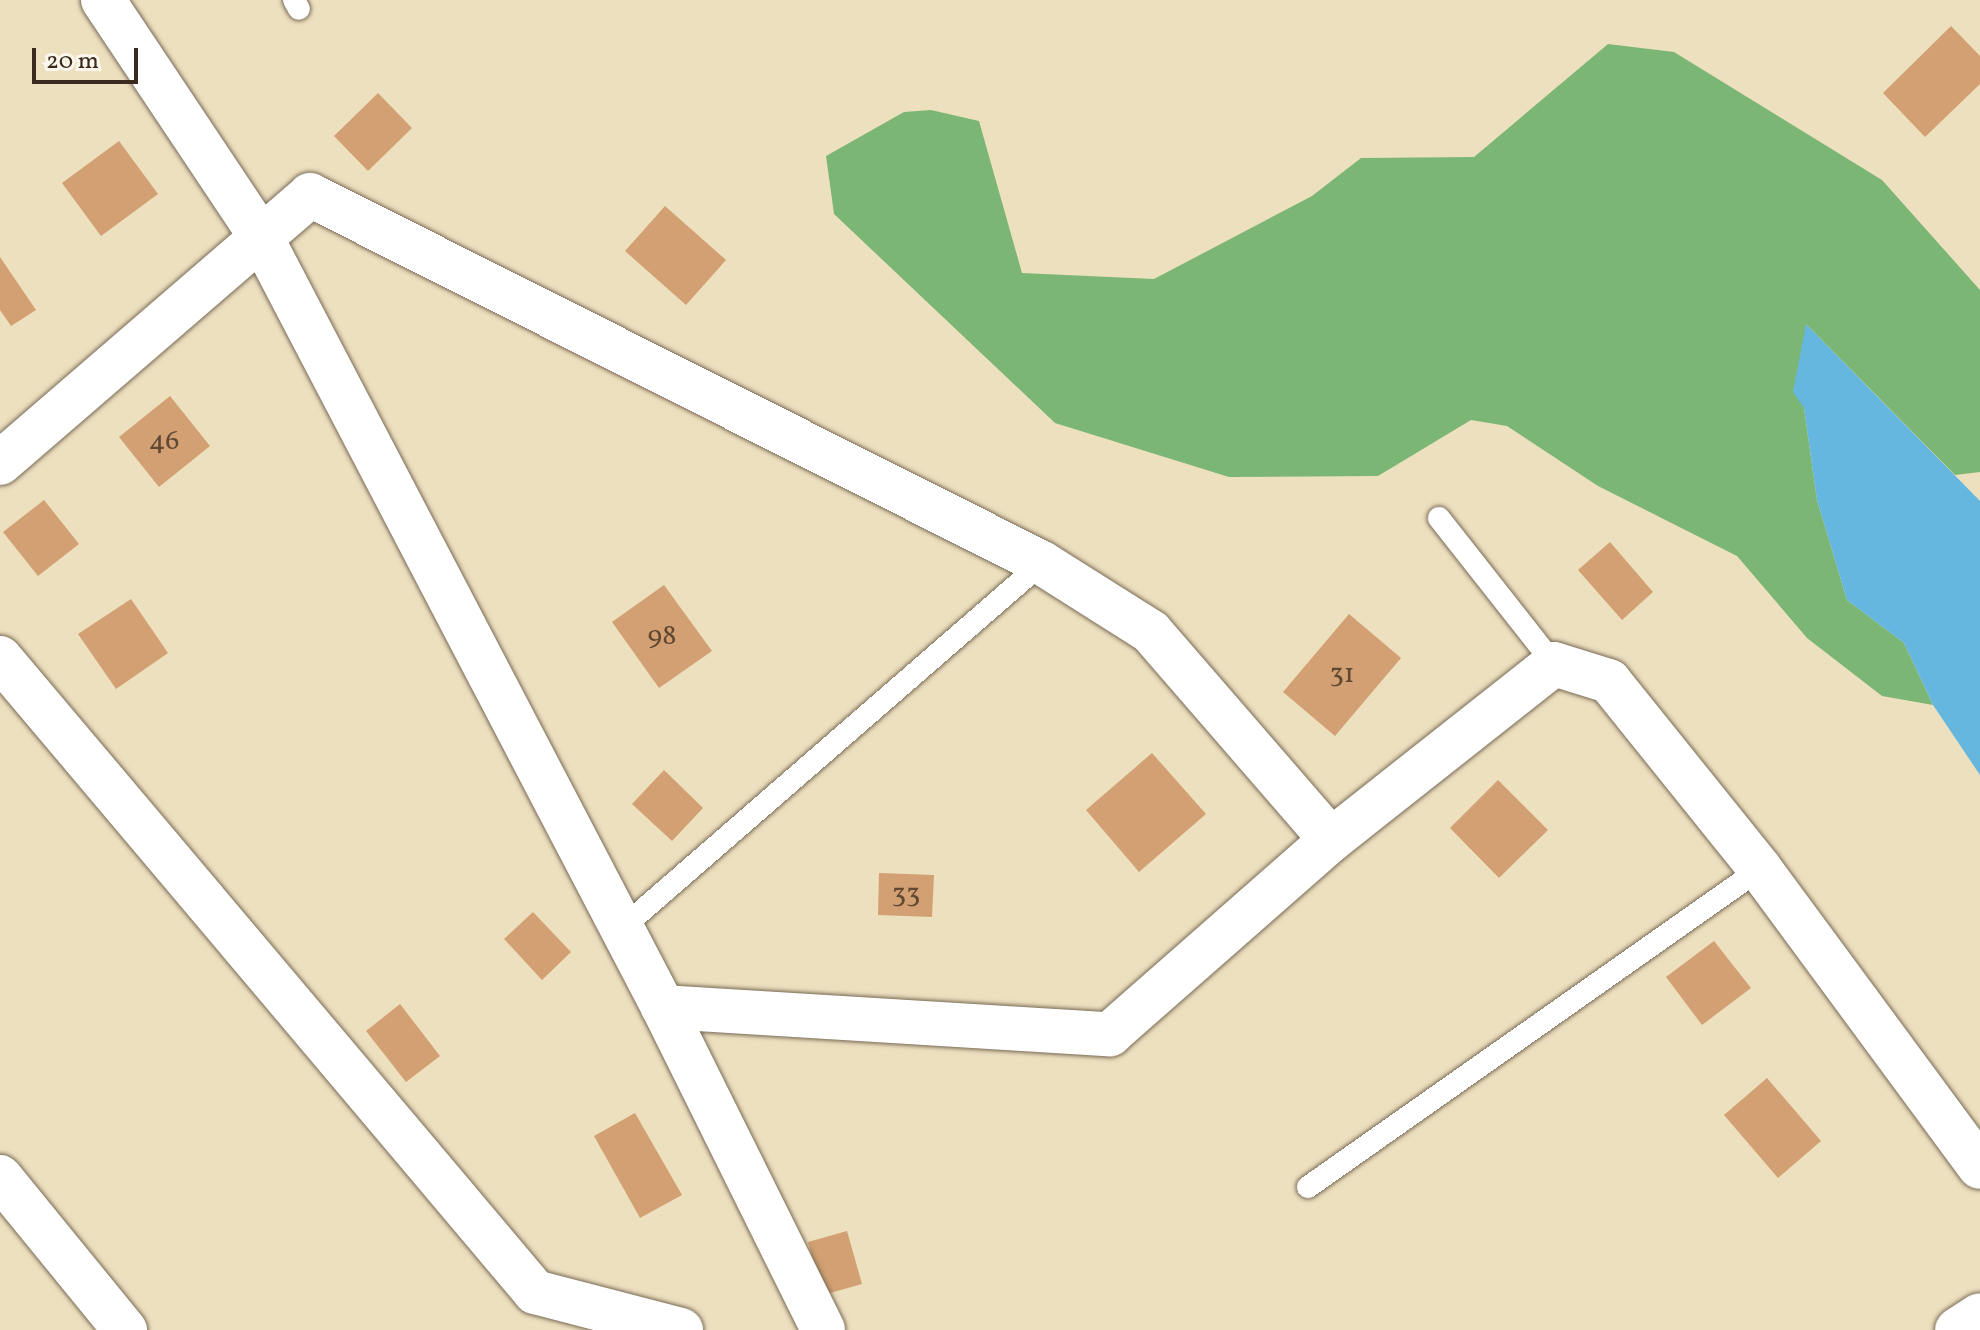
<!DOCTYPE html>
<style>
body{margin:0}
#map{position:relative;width:1980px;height:1330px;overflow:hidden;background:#ede0bf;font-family:Vollkorn,serif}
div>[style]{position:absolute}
.forest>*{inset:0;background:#7cb674}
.water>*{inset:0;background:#65b7e0}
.building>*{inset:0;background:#d2a072}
.roads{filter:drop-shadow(0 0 2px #796a56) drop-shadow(0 0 2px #796a56)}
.lane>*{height:22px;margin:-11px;padding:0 11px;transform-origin:11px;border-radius:11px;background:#fff}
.street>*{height:44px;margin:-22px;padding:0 22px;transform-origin:22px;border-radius:22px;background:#fff}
span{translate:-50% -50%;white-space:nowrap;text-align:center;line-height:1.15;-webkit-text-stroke:6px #fbf7ec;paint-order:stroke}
.number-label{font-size:28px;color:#614833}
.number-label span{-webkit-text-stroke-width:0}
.scale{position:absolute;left:32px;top:48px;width:106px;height:36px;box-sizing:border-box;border:4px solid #3b2a1e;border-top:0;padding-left:10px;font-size:24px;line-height:28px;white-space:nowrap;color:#3b2a1e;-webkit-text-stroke:6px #fbf7ec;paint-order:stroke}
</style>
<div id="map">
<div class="forest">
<i style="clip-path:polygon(1608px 44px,1674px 52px,1882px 180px,1980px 290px,1980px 472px,1955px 475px,1807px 325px,1804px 408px,1817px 500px,1847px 600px,1904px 643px,1933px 705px,1882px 696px,1807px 638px,1737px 556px,1598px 486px,1507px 426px,1471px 420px,1378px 476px,1229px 477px,1055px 423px,834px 214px,826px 156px,904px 112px,931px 110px,979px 121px,1022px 273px,1154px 279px,1312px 196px,1361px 158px,1474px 157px)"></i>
</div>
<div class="water">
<i style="clip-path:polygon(1806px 324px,1980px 501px,1980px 775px,1933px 705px,1904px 643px,1847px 600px,1817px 500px,1804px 408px,1793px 392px)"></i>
</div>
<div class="building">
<i style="clip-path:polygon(1951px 26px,1980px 56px,1980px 84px,1925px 137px,1883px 93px)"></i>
<i style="clip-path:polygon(378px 93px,412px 128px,368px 171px,334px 136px)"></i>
<i style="clip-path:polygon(119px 141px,158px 194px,101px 236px,62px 183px)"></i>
<i style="clip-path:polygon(665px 206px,726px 260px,686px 305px,625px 251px)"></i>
<i style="clip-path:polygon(0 257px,36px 310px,11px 326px,0 310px)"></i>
<i style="clip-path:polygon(170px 396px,210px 446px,159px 487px,119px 437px)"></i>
<i style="clip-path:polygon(44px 500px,79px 544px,38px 576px,3px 532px)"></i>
<i style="clip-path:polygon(1610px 542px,1653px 592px,1622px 620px,1578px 570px)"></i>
<i style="clip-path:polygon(664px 585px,712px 651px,659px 688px,612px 622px)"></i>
<i style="clip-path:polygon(131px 599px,168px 653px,116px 689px,78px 634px)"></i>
<i style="clip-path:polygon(1349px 614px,1401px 658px,1335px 736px,1283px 692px)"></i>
<i style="clip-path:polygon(1152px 753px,1206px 814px,1139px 872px,1086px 810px)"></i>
<i style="clip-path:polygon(664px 770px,703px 808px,672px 841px,632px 804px)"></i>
<i style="clip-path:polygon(1498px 780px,1548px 830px,1499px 878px,1450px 828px)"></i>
<i style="clip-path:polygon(879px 873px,934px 875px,932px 917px,878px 915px)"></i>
<i style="clip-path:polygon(533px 912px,571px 952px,542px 980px,504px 939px)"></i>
<i style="clip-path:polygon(1714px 941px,1751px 988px,1702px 1025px,1666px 977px)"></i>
<i style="clip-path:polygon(400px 1004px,440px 1056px,406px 1082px,366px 1031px)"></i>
<i style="clip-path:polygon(1767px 1078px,1821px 1141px,1778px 1178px,1724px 1115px)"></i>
<i style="clip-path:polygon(635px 1113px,682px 1195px,640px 1218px,594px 1136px)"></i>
<i style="clip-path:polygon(847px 1231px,862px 1284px,823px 1295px,808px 1242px)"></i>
</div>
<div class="roads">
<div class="lane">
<i style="left:294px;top:0;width:10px;rotate:61deg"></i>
<i style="left:1439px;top:518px;width:186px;rotate:51.8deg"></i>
<i style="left:622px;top:928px;width:556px;rotate:-40.99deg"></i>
<i style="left:1308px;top:1187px;width:553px;rotate:-35.13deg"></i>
</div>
<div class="street">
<i style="left:103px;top:0;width:285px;rotate:56.3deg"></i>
<i style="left:261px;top:237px;width:869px;rotate:62.43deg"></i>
<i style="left:663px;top:1007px;width:448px;rotate:3.5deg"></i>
<i style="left:1110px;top:1034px;width:294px;rotate:-41.3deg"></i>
<i style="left:0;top:463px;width:410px;rotate:-40.8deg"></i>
<i style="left:310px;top:195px;width:819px;rotate:26.69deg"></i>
<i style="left:1042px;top:563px;width:129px;rotate:32.3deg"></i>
<i style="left:1151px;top:632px;width:275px;rotate:49.1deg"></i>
<i style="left:1331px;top:840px;width:284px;rotate:-38.3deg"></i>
<i style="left:1554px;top:664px;width:58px;rotate:17.2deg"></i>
<i style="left:1609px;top:681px;width:241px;rotate:51.2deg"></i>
<i style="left:1760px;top:869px;width:370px;rotate:53.6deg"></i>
<i style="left:0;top:658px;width:830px;rotate:49.84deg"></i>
<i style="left:535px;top:1292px;width:151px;rotate:14.6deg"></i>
<i style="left:663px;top:1007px;width:360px;rotate:63.6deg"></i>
<i style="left:0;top:1177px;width:198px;rotate:50.8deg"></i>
<i style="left:1957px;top:1330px;width:27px;rotate:-33deg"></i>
</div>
</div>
<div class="number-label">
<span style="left:164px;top:442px">46</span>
<span style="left:662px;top:637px">98</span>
<span style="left:1342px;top:675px">31</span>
<span style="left:906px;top:895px">33</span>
</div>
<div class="scale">20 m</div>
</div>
